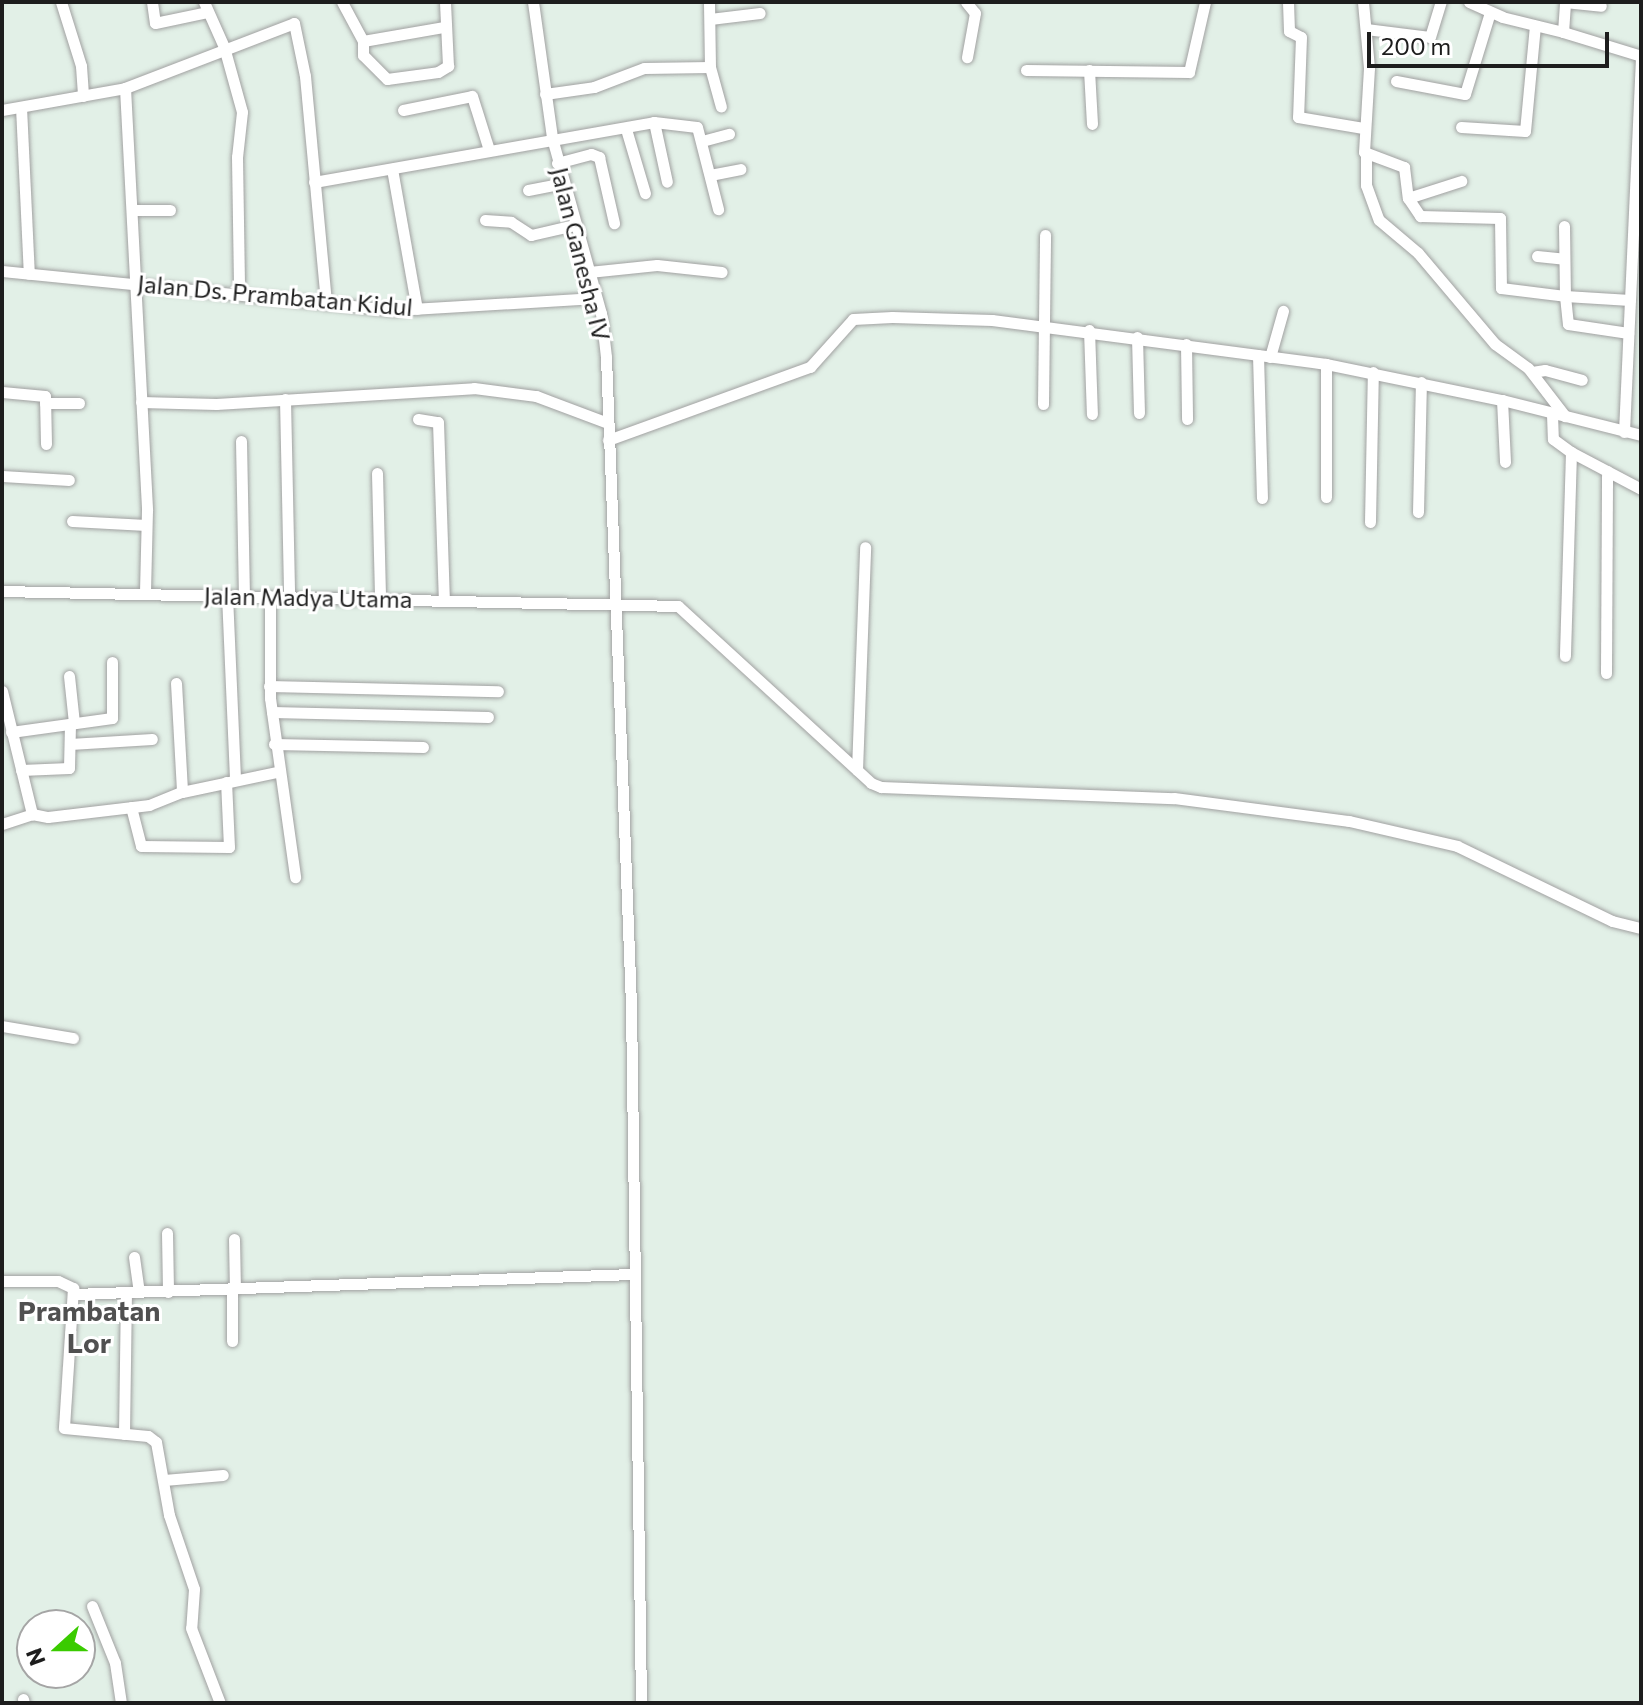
<!DOCTYPE html>
<style>
body{margin:0}
#map{position:relative;width:1643px;height:1705px;overflow:hidden;background:#e2f0e7;font-family:Commissioner,sans-serif}
div>[style]{position:absolute}
.roads{filter:drop-shadow(0 0 2px #a1a1a1) drop-shadow(0 0 2px #a1a1a1)}
.minor>*{height:11px;margin:-5.5px;padding:0 5.5px;transform-origin:5.5px;border-radius:5.5px;background:#fff}
span{translate:-50% -50%;white-space:nowrap;text-align:center;line-height:1.15;-webkit-text-stroke:6px #fff;paint-order:stroke}
.street-label{font-size:24px;color:#1d1d1d}
.quarter-label{font-size:28px;color:#505050;font-weight:700}
.frame{position:absolute;inset:0;border:4px solid #1d1d1d;pointer-events:none}
.north{position:absolute;left:16px;top:1609px;width:80px;height:80px;box-sizing:border-box;background:#fff;border:2px solid #a5a5a5;border-radius:50%;rotate:249deg;font-size:22px;font-weight:700;line-height:32px;text-align:center;color:#1d1d1d}
.north::after{content:'';display:block;margin:auto;width:28px;height:36px;background:#3acb00;clip-path:polygon(50% 0,100% 100%,50% 72%,0 100%)}
.scale{position:absolute;left:1367px;top:32px;width:242px;height:36px;box-sizing:border-box;border:4px solid #1d1d1d;border-top:0;padding-left:10px;font-size:24px;line-height:28px;white-space:nowrap;color:#1d1d1d;-webkit-text-stroke:6px #fff;paint-order:stroke}
</style>
<div id="map">
<div class="roads">
<div class="minor">
<i style="left:61px;top:2px;width:67px;rotate:72.6deg"></i>
<i style="left:81px;top:66px;width:30px;rotate:86deg"></i>
<i style="left:152px;top:2px;width:21px;rotate:82deg"></i>
<i style="left:155px;top:23px;width:53px;rotate:-11.9deg"></i>
<i style="left:204px;top:2px;width:49px;rotate:66deg"></i>
<i style="left:224px;top:47px;width:67px;rotate:74.5deg"></i>
<i style="left:242px;top:112px;width:45px;rotate:96.3deg"></i>
<i style="left:237px;top:157px;width:134px;rotate:89.1deg"></i>
<i style="left:342px;top:2px;width:44px;rotate:61.7deg"></i>
<i style="left:363px;top:41px;width:81px;rotate:-9.9deg"></i>
<i style="left:533px;top:2px;width:137px;rotate:82deg"></i>
<i style="left:552px;top:138px;width:182px;rotate:74.4deg"></i>
<i style="left:601px;top:313px;width:44px;rotate:83.5deg"></i>
<i style="left:606px;top:357px;width:648px;rotate:87.79deg"></i>
<i style="left:631px;top:1005px;width:698px;rotate:89.18deg"></i>
<i style="left:966px;top:2px;width:14px;rotate:51deg"></i>
<i style="left:975px;top:13px;width:45px;rotate:100.3deg"></i>
<i style="left:1288px;top:2px;width:29px;rotate:88deg"></i>
<i style="left:1289px;top:31px;width:13px;rotate:27deg"></i>
<i style="left:1301px;top:37px;width:80px;rotate:92.1deg"></i>
<i style="left:1298px;top:117px;width:66px;rotate:9.6deg"></i>
<i style="left:1363px;top:2px;width:66px;rotate:84.8deg"></i>
<i style="left:1369px;top:68px;width:84px;rotate:93.4deg"></i>
<i style="left:1364px;top:152px;width:43px;rotate:20.6deg"></i>
<i style="left:1404px;top:167px;width:31px;rotate:83deg"></i>
<i style="left:1408px;top:198px;width:22px;rotate:56deg"></i>
<i style="left:1420px;top:216px;width:80px;rotate:1.4deg"></i>
<i style="left:1500px;top:218px;width:70px;rotate:89.2deg"></i>
<i style="left:1501px;top:288px;width:64px;rotate:7.1deg"></i>
<i style="left:1565px;top:296px;width:28px;rotate:84deg"></i>
<i style="left:1568px;top:324px;width:61px;rotate:8.5deg"></i>
<i style="left:1469px;top:2px;width:36px;rotate:24deg"></i>
<i style="left:1502px;top:17px;width:63px;rotate:13.8deg"></i>
<i style="left:1563px;top:32px;width:30px;rotate:-86deg"></i>
<i style="left:1565px;top:2px;width:36px;rotate:6deg"></i>
<i style="left:710px;top:19px;width:50px;rotate:-6.8deg"></i>
<i style="left:1366px;top:29px;width:64px;rotate:7.1deg"></i>
<i style="left:1430px;top:37px;width:37px;rotate:-73deg"></i>
<i style="left:1563px;top:32px;width:82px;rotate:17.1deg"></i>
<i style="left:363px;top:41px;width:14px;rotate:90deg"></i>
<i style="left:363px;top:55px;width:34px;rotate:45deg"></i>
<i style="left:387px;top:79px;width:51px;rotate:-7.8deg"></i>
<i style="left:438px;top:72px;width:12px;rotate:-31deg"></i>
<i style="left:448px;top:66px;width:64px;rotate:-92.7deg"></i>
<i style="left:710px;top:67px;width:41px;rotate:74.6deg"></i>
<i style="left:1026px;top:70px;width:163px;rotate:0.7deg"></i>
<i style="left:1189px;top:72px;width:72px;rotate:-77.1deg"></i>
<i style="left:1089px;top:70px;width:54px;rotate:86.8deg"></i>
<i style="left:1396px;top:81px;width:70px;rotate:10.7deg"></i>
<i style="left:1465px;top:94px;width:86px;rotate:-73deg"></i>
<i style="left:125px;top:88px;width:423px;rotate:87deg"></i>
<i style="left:147px;top:510px;width:83px;rotate:91.4deg"></i>
<i style="left:545px;top:94px;width:49px;rotate:-8.1deg"></i>
<i style="left:594px;top:87px;width:53px;rotate:-20.8deg"></i>
<i style="left:644px;top:68px;width:66px;rotate:-0.9deg"></i>
<i style="left:710px;top:67px;width:65px;rotate:-90.9deg"></i>
<i style="left:21px;top:107px;width:167px;rotate:87.3deg"></i>
<i style="left:2px;top:110px;width:125px;rotate:-10.1deg"></i>
<i style="left:125px;top:88px;width:181px;rotate:-21deg"></i>
<i style="left:294px;top:23px;width:54px;rotate:78.3deg"></i>
<i style="left:305px;top:76px;width:229px;rotate:84.7deg"></i>
<i style="left:403px;top:110px;width:70px;rotate:-11.5deg"></i>
<i style="left:472px;top:96px;width:57px;rotate:72.5deg"></i>
<i style="left:654px;top:122px;width:61px;rotate:77.8deg"></i>
<i style="left:1461px;top:127px;width:64px;rotate:3.6deg"></i>
<i style="left:1525px;top:131px;width:105px;rotate:-84.6deg"></i>
<i style="left:626px;top:129px;width:67px;rotate:73.5deg"></i>
<i style="left:702px;top:141px;width:28px;rotate:-15deg"></i>
<i style="left:1366px;top:154px;width:31px;rotate:90deg"></i>
<i style="left:1366px;top:185px;width:37px;rotate:70deg"></i>
<i style="left:1379px;top:220px;width:51px;rotate:40.2deg"></i>
<i style="left:1418px;top:253px;width:119px;rotate:49.8deg"></i>
<i style="left:1495px;top:344px;width:41px;rotate:36deg"></i>
<i style="left:1528px;top:368px;width:61px;rotate:52.4deg"></i>
<i style="left:557px;top:163px;width:35px;rotate:-15deg"></i>
<i style="left:591px;top:154px;width:9px;rotate:21deg"></i>
<i style="left:599px;top:157px;width:68px;rotate:77.2deg"></i>
<i style="left:392px;top:169px;width:142px;rotate:79.9deg"></i>
<i style="left:710px;top:175px;width:31px;rotate:-11deg"></i>
<i style="left:314px;top:182px;width:345px;rotate:-10deg"></i>
<i style="left:654px;top:122px;width:43px;rotate:6.6deg"></i>
<i style="left:697px;top:127px;width:85px;rotate:75.6deg"></i>
<i style="left:528px;top:190px;width:36px;rotate:-11deg"></i>
<i style="left:1408px;top:198px;width:56px;rotate:-17.8deg"></i>
<i style="left:134px;top:210px;width:36px"></i>
<i style="left:485px;top:220px;width:26px;rotate:4deg"></i>
<i style="left:511px;top:222px;width:24px;rotate:33deg"></i>
<i style="left:531px;top:235px;width:44px;rotate:-13.1deg"></i>
<i style="left:1564px;top:226px;width:70px;rotate:89.2deg"></i>
<i style="left:1565px;top:296px;width:65px;rotate:3.5deg"></i>
<i style="left:1537px;top:256px;width:27px;rotate:6deg"></i>
<i style="left:2px;top:271px;width:395px;rotate:5.7deg"></i>
<i style="left:395px;top:310px;width:201px;rotate:-3.4deg"></i>
<i style="left:589px;top:272px;width:68px;rotate:-5.9deg"></i>
<i style="left:657px;top:265px;width:65px;rotate:6.1deg"></i>
<i style="left:1089px;top:330px;width:84px;rotate:88deg"></i>
<i style="left:1137px;top:337px;width:76px;rotate:88.5deg"></i>
<i style="left:1186px;top:344px;width:75px;rotate:89.2deg"></i>
<i style="left:1258px;top:355px;width:143px;rotate:88.4deg"></i>
<i style="left:1270px;top:357px;width:48px;rotate:-74.2deg"></i>
<i style="left:1326px;top:364px;width:133px;rotate:90deg"></i>
<i style="left:1532px;top:372px;width:13px;rotate:-9deg"></i>
<i style="left:1545px;top:370px;width:38px;rotate:15deg"></i>
<i style="left:2px;top:392px;width:43px;rotate:5.3deg"></i>
<i style="left:45px;top:396px;width:48px;rotate:88.8deg"></i>
<i style="left:285px;top:399px;width:197px;rotate:88.8deg"></i>
<i style="left:1502px;top:400px;width:62px;rotate:87.2deg"></i>
<i style="left:141px;top:402px;width:75px;rotate:1.5deg"></i>
<i style="left:216px;top:404px;width:258px;rotate:-3.5deg"></i>
<i style="left:474px;top:388px;width:63px;rotate:7.4deg"></i>
<i style="left:536px;top:396px;width:77px;rotate:20.6deg"></i>
<i style="left:45px;top:403px;width:34px"></i>
<i style="left:1043px;top:404px;width:169px;rotate:-89.3deg"></i>
<i style="left:1552px;top:414px;width:25px;rotate:88deg"></i>
<i style="left:1553px;top:439px;width:22px;rotate:36deg"></i>
<i style="left:1571px;top:452px;width:204px;rotate:91.7deg"></i>
<i style="left:418px;top:419px;width:20px;rotate:9deg"></i>
<i style="left:438px;top:422px;width:178px;rotate:88.1deg"></i>
<i style="left:1624px;top:432px;width:376px;rotate:-87.4deg"></i>
<i style="left:608px;top:440px;width:215px;rotate:-19.9deg"></i>
<i style="left:810px;top:367px;width:64px;rotate:-48.1deg"></i>
<i style="left:853px;top:319px;width:39px;rotate:-3deg"></i>
<i style="left:892px;top:317px;width:100px;rotate:1.7deg"></i>
<i style="left:992px;top:320px;width:337px;rotate:7.5deg"></i>
<i style="left:1326px;top:364px;width:180px;rotate:11.6deg"></i>
<i style="left:1502px;top:400px;width:143px;rotate:14.1deg"></i>
<i style="left:241px;top:441px;width:154px;rotate:88.9deg"></i>
<i style="left:1571px;top:452px;width:79px;rotate:27.9deg"></i>
<i style="left:377px;top:473px;width:126px;rotate:88.6deg"></i>
<i style="left:2px;top:476px;width:67px;rotate:3.4deg"></i>
<i style="left:1418px;top:512px;width:130px;rotate:-88.7deg"></i>
<i style="left:72px;top:521px;width:74px;rotate:3.1deg"></i>
<i style="left:1370px;top:522px;width:150px;rotate:-88.9deg"></i>
<i style="left:2px;top:591px;width:676px;rotate:1.27deg"></i>
<i style="left:678px;top:606px;width:262px;rotate:42.5deg"></i>
<i style="left:871px;top:783px;width:11px;rotate:22deg"></i>
<i style="left:881px;top:787px;width:293px;rotate:2.2deg"></i>
<i style="left:1174px;top:798px;width:177px;rotate:7.5deg"></i>
<i style="left:1349px;top:821px;width:111px;rotate:13deg"></i>
<i style="left:1457px;top:846px;width:172px;rotate:25.8deg"></i>
<i style="left:1612px;top:921px;width:30px;rotate:14deg"></i>
<i style="left:227px;top:595px;width:185px;rotate:87.5deg"></i>
<i style="left:270px;top:596px;width:102px;rotate:90deg"></i>
<i style="left:270px;top:698px;width:181px;rotate:82deg"></i>
<i style="left:1606px;top:673px;width:202px;rotate:-89.7deg"></i>
<i style="left:69px;top:676px;width:47px;rotate:83.9deg"></i>
<i style="left:176px;top:683px;width:109px;rotate:86.8deg"></i>
<i style="left:269px;top:686px;width:229px;rotate:1.3deg"></i>
<i style="left:2px;top:691px;width:127px;rotate:76.3deg"></i>
<i style="left:32px;top:814px;width:16px;rotate:11deg"></i>
<i style="left:48px;top:817px;width:102px;rotate:-6.8deg"></i>
<i style="left:149px;top:805px;width:35px;rotate:-22deg"></i>
<i style="left:182px;top:792px;width:96px;rotate:-12deg"></i>
<i style="left:272px;top:712px;width:216px;rotate:1.3deg"></i>
<i style="left:11px;top:732px;width:102px;rotate:-7.9deg"></i>
<i style="left:112px;top:718px;width:56px;rotate:-90deg"></i>
<i style="left:70px;top:744px;width:82px;rotate:-3.5deg"></i>
<i style="left:274px;top:744px;width:149px;rotate:1.2deg"></i>
<i style="left:21px;top:770px;width:48px;rotate:-2.4deg"></i>
<i style="left:69px;top:768px;width:44px;rotate:-88.7deg"></i>
<i style="left:857px;top:770px;width:223px;rotate:-87.9deg"></i>
<i style="left:131px;top:807px;width:40px;rotate:75.6deg"></i>
<i style="left:141px;top:846px;width:88px;rotate:0.7deg"></i>
<i style="left:229px;top:847px;width:65px;rotate:-92.6deg"></i>
<i style="left:2px;top:824px;width:32px;rotate:-18deg"></i>
<i style="left:2px;top:1026px;width:72px;rotate:9.6deg"></i>
<i style="left:167px;top:1233px;width:59px;rotate:89deg"></i>
<i style="left:234px;top:1239px;width:50px;rotate:88.9deg"></i>
<i style="left:134px;top:1257px;width:35px;rotate:82deg"></i>
<i style="left:2px;top:1281px;width:56px"></i>
<i style="left:58px;top:1281px;width:17px;rotate:25deg"></i>
<i style="left:73px;top:1288px;width:140px;rotate:93.7deg"></i>
<i style="left:64px;top:1428px;width:84px;rotate:5.4deg"></i>
<i style="left:148px;top:1436px;width:10px;rotate:37deg"></i>
<i style="left:156px;top:1442px;width:74px;rotate:79.9deg"></i>
<i style="left:169px;top:1515px;width:78px;rotate:71.3deg"></i>
<i style="left:194px;top:1589px;width:39px;rotate:94deg"></i>
<i style="left:191px;top:1628px;width:80px;rotate:68.9deg"></i>
<i style="left:74px;top:1294px;width:558px;rotate:-2.05deg"></i>
<i style="left:232px;top:1341px;width:52px;rotate:-90deg"></i>
<i style="left:124px;top:1434px;width:141px;rotate:-89.2deg"></i>
<i style="left:164px;top:1480px;width:59px;rotate:-4.8deg"></i>
<i style="left:92px;top:1606px;width:61px;rotate:68deg"></i>
<i style="left:115px;top:1663px;width:40px;rotate:81.5deg"></i>
<i style="left:23px;top:1699px;width:4px;rotate:76deg"></i>
</div>
</div>
<div class="street-label">
<span style="left:581px;top:254px;rotate:76deg">Jalan Ganesha IV</span>
<span style="left:275px;top:295px;rotate:5deg">Jalan Ds. Prambatan Kidul</span>
<span style="left:308px;top:597px;rotate:1deg">Jalan Madya Utama</span>
</div>
<div class="quarter-label">
<span style="left:89px;top:1326px">Prambatan<br>Lor</span>
</div>
<div class="frame"></div>
<div class="north">N</div>
<div class="scale">200 m</div>
</div>
